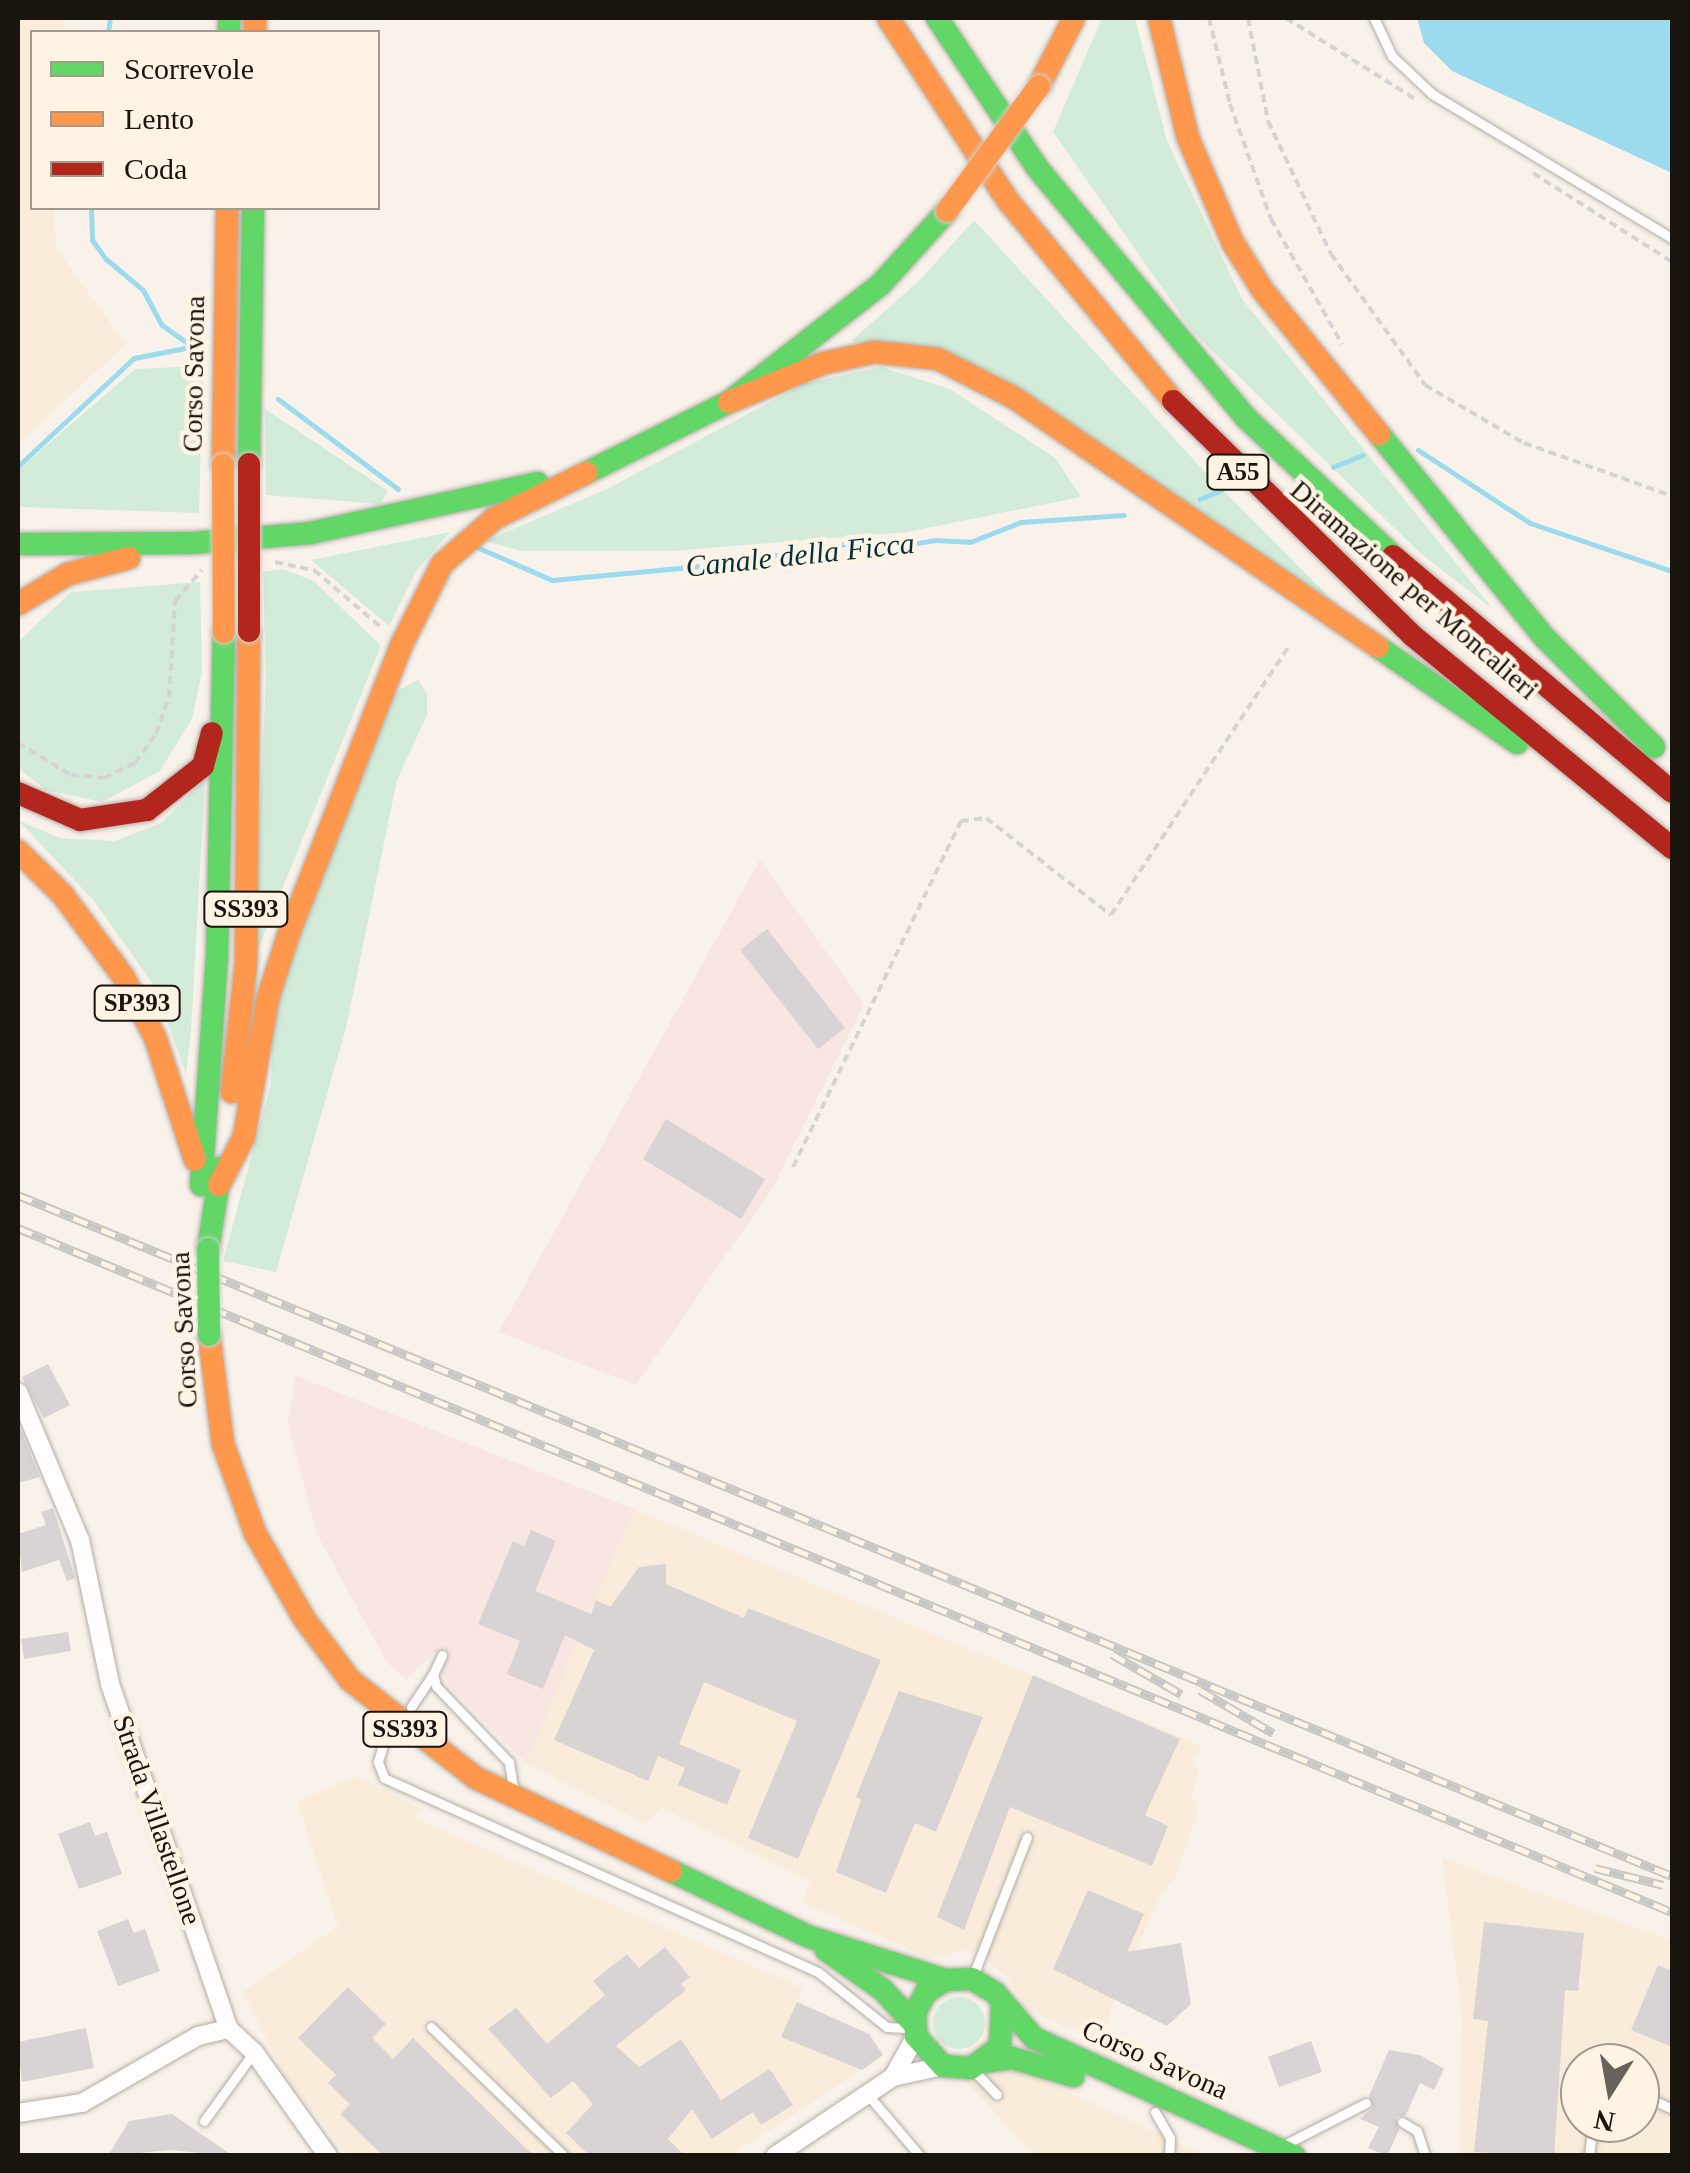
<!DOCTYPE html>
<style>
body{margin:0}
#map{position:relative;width:1690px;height:2173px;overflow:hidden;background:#f9f2ea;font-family:Georgia,serif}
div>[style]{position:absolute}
.built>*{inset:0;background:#faecdb}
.industrial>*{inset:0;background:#f7e6e2}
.green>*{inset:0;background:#d2ecd9}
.round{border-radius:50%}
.water>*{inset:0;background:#9cdaee}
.stream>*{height:5px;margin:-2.5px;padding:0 2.5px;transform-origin:2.5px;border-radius:2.5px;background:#9cdaee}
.building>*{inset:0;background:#d9d3d3}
.path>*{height:4px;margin-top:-2px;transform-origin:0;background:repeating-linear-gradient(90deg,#d6d4d2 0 8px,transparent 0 13px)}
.roads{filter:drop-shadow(0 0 2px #b2ada6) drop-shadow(0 0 2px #b2ada6)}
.lane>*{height:9px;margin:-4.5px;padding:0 4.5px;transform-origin:4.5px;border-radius:4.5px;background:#fefdfc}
.street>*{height:18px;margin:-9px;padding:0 9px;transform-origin:9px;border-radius:9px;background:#fefdfc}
.fast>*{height:22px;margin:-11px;padding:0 11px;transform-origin:11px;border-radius:11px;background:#63d668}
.slow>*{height:22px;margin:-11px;padding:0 11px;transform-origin:11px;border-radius:11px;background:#ff974d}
.jam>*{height:22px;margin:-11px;padding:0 11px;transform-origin:11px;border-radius:11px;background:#b3261e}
.rail>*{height:9px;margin-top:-4.5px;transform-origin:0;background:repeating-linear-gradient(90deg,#fff3e4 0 15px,#c9c7c4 0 30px);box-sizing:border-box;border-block:2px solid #c9c7c4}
.bridges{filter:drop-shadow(0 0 2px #d3d0cc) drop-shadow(0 0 2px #d3d0cc)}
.fast-bridge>*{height:22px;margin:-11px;padding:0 11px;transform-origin:11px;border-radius:11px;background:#63d668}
.slow-bridge>*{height:22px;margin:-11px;padding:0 11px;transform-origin:11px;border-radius:11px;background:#ff974d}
.jam-bridge>*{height:22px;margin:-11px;padding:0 11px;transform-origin:11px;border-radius:11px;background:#b3261e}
span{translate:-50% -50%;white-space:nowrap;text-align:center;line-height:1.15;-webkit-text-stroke:9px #fff3e4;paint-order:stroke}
.shield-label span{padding:2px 8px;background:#fff3e4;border:2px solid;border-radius:8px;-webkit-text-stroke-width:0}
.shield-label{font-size:25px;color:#19140d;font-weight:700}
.street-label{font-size:28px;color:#19140d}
.water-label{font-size:30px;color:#012f3c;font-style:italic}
.frame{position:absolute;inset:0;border:20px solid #19140d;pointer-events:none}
.legend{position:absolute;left:30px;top:30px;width:350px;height:180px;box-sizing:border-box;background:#fff3e4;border:2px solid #a39a8e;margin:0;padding:12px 18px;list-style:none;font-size:30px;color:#19140d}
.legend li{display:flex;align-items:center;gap:20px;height:50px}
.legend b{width:50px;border:2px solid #a39a8e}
.north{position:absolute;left:1560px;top:2043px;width:100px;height:100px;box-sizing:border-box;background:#fff3e4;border:2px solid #a39a8e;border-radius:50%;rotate:191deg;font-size:28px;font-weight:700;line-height:40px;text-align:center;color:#19140d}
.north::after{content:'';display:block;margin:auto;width:35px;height:45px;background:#67625a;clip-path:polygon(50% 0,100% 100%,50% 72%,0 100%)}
</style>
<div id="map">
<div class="built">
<i style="clip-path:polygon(18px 18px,64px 18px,65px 32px,32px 32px,32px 208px,54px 208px,56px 248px,126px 344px,18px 444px)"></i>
<i style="clip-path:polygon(634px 1509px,1202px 1746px,1192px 1763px,1200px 1771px,1191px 1795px,1198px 1811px,1176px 1876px,1161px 1894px,1113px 2003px,1104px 2041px,1026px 2010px,1009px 1979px,986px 1960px,964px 1950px,932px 1959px,901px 1946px,803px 1903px,810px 1881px,661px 1807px,646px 1824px,526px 1763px)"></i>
<i style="clip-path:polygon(357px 1776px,421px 1808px,415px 1818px,803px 1988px,797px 2002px,869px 2034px,883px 2055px,732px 2155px,348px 2155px,283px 2073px,243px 1992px,338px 1926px,297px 1801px)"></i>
<i style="clip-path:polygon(evenodd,1442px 1858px,1672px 1940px,1672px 2155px,1459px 2155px,1462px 2016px,1442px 1858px,1580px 2063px,1640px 2063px,1640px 2123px,1580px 2123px,1580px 2063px)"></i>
<i style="clip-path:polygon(1014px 2072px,1055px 2086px,1205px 2155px,1034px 2155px,964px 2080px)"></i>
</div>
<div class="industrial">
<i style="clip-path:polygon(760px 860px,864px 1004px,773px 1187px,636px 1385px,499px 1332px)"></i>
<i style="clip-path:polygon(296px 1376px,634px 1509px,526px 1763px,449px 1686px,442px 1671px,448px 1657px,434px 1652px,406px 1680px,386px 1661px,317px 1534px,288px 1423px)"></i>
</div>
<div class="green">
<i style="clip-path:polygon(1102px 18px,1135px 18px,1167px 141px,1242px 299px,1493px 609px,1421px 554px,1193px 332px,1053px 132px)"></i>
<i style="clip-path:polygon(974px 220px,1204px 471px,1338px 606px,994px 372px,851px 341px,920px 280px)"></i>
<i style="clip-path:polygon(203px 366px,199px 513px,18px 507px,18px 470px,135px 369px)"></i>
<i style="clip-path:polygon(881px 367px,950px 389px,1055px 458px,1081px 497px,907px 532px,672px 551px,521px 551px,485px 541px,607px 489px,806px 383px)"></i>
<i style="clip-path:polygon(265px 409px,388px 491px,380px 504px,266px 495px)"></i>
<i style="clip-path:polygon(450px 532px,417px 570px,389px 626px,311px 560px)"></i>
<i style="clip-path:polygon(283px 569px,314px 581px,381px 646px,253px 961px,266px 678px,263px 572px)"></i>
<i style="clip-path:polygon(200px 582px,202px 671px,192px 719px,160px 771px,102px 802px,46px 790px,18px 768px,18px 642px,71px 592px)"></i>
<i style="clip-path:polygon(418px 680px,427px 693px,427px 715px,397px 780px,346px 1028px,276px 1272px,223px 1261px,271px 1084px,272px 1010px,395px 692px)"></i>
<i style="clip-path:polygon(205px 779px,191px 1032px,186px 1074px,155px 987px,94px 901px,18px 820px,60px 838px,115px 841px,161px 823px)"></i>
<i class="round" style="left:933px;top:1997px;width:52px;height:52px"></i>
</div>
<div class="water">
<i style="clip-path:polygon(1417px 18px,1672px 18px,1672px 173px,1452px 71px,1424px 43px)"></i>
</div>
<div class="stream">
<i style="left:108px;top:32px;width:14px;rotate:-82deg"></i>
<i style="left:91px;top:208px;width:32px;rotate:88deg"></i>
<i style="left:92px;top:240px;width:24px;rotate:54deg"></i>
<i style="left:106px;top:259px;width:48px;rotate:40deg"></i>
<i style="left:143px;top:290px;width:40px;rotate:62deg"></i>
<i style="left:162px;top:325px;width:43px;rotate:35.5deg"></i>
<i style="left:278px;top:399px;width:150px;rotate:36.9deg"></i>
<i style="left:1418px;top:450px;width:134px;rotate:33.1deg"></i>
<i style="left:1530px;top:523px;width:150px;rotate:18.7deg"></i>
<i style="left:18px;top:466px;width:158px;rotate:-43deg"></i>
<i style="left:134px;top:358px;width:57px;rotate:-11.1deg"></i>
<i style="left:1333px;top:467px;width:32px;rotate:-22deg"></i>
<i style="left:1200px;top:499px;width:23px;rotate:-23deg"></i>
<i style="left:479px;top:548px;width:80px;rotate:23.7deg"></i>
<i style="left:552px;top:580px;width:171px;rotate:-5.4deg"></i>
<i style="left:722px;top:564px;width:124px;rotate:-9.3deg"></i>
<i style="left:844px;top:544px;width:22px;rotate:21deg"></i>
<i style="left:865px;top:552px;width:71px;rotate:-9.7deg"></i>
<i style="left:935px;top:540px;width:35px;rotate:3deg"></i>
<i style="left:970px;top:542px;width:55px;rotate:-21.4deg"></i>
<i style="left:1021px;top:522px;width:103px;rotate:-3.9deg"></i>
</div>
<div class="building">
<i style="clip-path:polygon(767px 929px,845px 1028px,818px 1049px,740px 950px)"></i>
<i style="clip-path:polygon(666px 1119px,765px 1179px,741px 1219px,643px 1159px)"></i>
<i style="clip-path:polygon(48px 1364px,70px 1405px,44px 1418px,22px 1377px)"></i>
<i style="clip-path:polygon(18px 1423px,40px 1477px,18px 1483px)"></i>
<i style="clip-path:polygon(53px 1508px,75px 1578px,67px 1581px,59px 1560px,22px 1572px,18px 1534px,46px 1525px,41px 1512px)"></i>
<i style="clip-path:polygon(531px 1530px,556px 1541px,535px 1591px,591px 1614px,596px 1600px,610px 1607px,639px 1567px,666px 1564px,666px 1584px,744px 1618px,748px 1608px,881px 1660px,798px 1859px,748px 1838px,797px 1721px,704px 1682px,679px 1744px,741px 1770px,727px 1805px,678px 1785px,685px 1768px,658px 1756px,648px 1781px,554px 1740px,594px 1650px,565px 1635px,543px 1689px,507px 1674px,520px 1641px,478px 1624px,513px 1541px,524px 1546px)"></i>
<i style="clip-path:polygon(68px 1632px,71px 1651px,24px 1659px,21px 1639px)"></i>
<i style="clip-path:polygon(1033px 1675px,1180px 1739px,1145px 1815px,1168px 1826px,1152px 1866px,1010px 1807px,964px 1930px,937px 1917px)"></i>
<i style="clip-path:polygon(899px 1691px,983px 1717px,936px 1832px,915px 1823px,886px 1893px,836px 1872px,861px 1800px,856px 1797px)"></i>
<i style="clip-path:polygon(90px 1822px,95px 1836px,107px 1832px,122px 1874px,79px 1889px,58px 1834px)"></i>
<i style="clip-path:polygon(1088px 1890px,1144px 1914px,1127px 1952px,1181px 1943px,1191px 2004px,1167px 2026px,1053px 1969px)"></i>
<i style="clip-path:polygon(128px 1919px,134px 1933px,145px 1929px,160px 1971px,118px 1986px,97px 1931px)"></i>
<i style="clip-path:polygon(1484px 1922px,1584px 1933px,1578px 1991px,1565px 1990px,1554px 2156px,1474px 2152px,1488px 2021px,1473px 2019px)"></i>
<i style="clip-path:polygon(665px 1947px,690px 1977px,681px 1984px,686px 1990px,616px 2046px,639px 2067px,681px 2039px,721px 2100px,770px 2069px,793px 2105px,761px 2125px,753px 2112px,712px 2139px,692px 2109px,668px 2139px,685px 2156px,590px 2156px,566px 2133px,593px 2104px,573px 2081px,551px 2098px,488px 2029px,516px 2008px,547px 2044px,605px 1995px,593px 1981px,627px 1954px,639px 1968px)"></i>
<i style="clip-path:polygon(1658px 1965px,1672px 1971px,1672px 2047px,1631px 2030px)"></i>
<i style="clip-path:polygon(348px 1987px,386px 2024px,372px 2038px,393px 2059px,413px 2038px,534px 2156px,383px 2156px,340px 2114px,350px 2104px,328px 2083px,336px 2075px,298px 2038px)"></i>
<i style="clip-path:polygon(797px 2002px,869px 2034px,883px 2055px,862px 2070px,781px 2037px)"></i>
<i style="clip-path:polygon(86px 2028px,94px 2068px,22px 2082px,18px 2042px)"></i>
<i style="clip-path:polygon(1311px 2041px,1322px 2072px,1279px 2087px,1268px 2057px)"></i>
<i style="clip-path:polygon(1389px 2050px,1420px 2055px,1444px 2069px,1434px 2090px,1420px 2083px,1406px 2115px,1396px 2117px,1399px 2130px,1387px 2156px,1368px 2148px,1379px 2127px,1360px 2119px,1373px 2107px,1369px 2096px)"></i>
<i style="clip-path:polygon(172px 2114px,233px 2156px,170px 2150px,108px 2156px,129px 2121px)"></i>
</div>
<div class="path">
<i style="left:1209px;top:18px;width:89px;rotate:76.3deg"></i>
<i style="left:1230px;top:104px;width:122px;rotate:70.4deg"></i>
<i style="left:1271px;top:219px;width:144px;rotate:60.4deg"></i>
<i style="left:1248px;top:18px;width:105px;rotate:79deg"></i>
<i style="left:1268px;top:121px;width:147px;rotate:64.7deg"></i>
<i style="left:1331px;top:254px;width:161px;rotate:54.3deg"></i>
<i style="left:1425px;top:385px;width:115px;rotate:30.4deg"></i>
<i style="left:1524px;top:443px;width:157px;rotate:19.7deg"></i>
<i style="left:1286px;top:18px;width:152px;rotate:32.1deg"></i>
<i style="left:1533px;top:173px;width:165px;rotate:32.6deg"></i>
<i style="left:275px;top:562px;width:40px;rotate:12deg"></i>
<i style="left:314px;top:570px;width:91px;rotate:40.5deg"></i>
<i style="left:18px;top:743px;width:62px;rotate:31.1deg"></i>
<i style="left:71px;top:775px;width:33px;rotate:5deg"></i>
<i style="left:104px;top:778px;width:34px;rotate:-26deg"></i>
<i style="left:135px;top:763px;width:36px;rotate:-54deg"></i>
<i style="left:156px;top:734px;width:39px;rotate:-71deg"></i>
<i style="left:169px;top:697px;width:96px;rotate:-86.4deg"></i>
<i style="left:175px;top:601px;width:41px;rotate:-48.9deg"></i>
<i style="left:793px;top:1167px;width:385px;rotate:-64.1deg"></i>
<i style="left:961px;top:821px;width:25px;rotate:-7deg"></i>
<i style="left:986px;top:818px;width:158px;rotate:37.8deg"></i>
<i style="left:1111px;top:915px;width:320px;rotate:-56.5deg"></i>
</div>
<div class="roads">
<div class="lane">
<i style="left:1374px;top:18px;width:42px;rotate:64.7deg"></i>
<i style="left:1392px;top:56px;width:55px;rotate:43.5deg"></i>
<i style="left:1432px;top:94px;width:280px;rotate:31deg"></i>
<i style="left:442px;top:1655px;width:21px;rotate:115deg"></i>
<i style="left:433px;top:1674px;width:12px;rotate:76deg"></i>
<i style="left:436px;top:1686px;width:105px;rotate:46.2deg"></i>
<i style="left:509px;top:1762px;width:24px;rotate:81deg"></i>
<i style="left:411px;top:1707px;width:40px;rotate:-56deg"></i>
<i style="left:386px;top:1735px;width:28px;rotate:107deg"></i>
<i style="left:378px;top:1762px;width:17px;rotate:69deg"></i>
<i style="left:384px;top:1778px;width:475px;rotate:24.1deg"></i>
<i style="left:818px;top:1972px;width:88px;rotate:38.6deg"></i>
<i style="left:887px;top:2027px;width:18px;rotate:3deg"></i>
<i style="left:973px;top:1976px;width:149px;rotate:-68.8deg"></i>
<i style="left:431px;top:2027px;width:185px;rotate:44.1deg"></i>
<i style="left:976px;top:2073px;width:30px;rotate:46deg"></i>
<i style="left:1640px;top:2094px;width:35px;rotate:25deg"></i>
<i style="left:868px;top:2095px;width:80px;rotate:49.6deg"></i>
<i style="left:1155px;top:2112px;width:30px;rotate:60deg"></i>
<i style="left:1170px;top:2138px;width:17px;rotate:93deg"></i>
<i style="left:204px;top:2121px;width:85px;rotate:-54.1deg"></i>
<i style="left:1402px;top:2122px;width:17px;rotate:31deg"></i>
<i style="left:1417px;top:2131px;width:26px;rotate:72deg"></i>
<i style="left:1284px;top:2145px;width:92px;rotate:-27.1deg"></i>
<i style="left:1589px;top:2156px;width:33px;rotate:-83deg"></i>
</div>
<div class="street">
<i style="left:18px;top:1392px;width:160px;rotate:67.3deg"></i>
<i style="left:80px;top:1540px;width:147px;rotate:78.2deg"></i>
<i style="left:110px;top:1684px;width:365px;rotate:71deg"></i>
<i style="left:229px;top:2029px;width:34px;rotate:43deg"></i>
<i style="left:254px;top:2052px;width:128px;rotate:54.6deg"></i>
<i style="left:893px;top:2077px;width:47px;rotate:-60.7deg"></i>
<i style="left:18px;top:2113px;width:65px;rotate:-8.9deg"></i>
<i style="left:82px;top:2103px;width:134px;rotate:-30deg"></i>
<i style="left:198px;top:2036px;width:32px;rotate:-13deg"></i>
<i style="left:775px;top:2156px;width:142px;rotate:-33.8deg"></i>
<i style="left:893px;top:2077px;width:51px;rotate:-12.4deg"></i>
</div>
<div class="fast">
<i style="left:229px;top:18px;width:14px;rotate:90deg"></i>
<i style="left:937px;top:18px;width:182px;rotate:56.2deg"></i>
<i style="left:1038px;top:169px;width:323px;rotate:50.1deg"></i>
<i style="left:1245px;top:417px;width:203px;rotate:43.2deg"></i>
<i style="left:1379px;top:434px;width:263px;rotate:50.9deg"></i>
<i style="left:1545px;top:638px;width:154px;rotate:45deg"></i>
<i style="left:249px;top:464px;width:256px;rotate:-89.1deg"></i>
<i style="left:586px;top:473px;width:160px;rotate:-26.4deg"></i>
<i style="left:729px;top:402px;width:191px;rotate:-37.8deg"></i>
<i style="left:880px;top:285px;width:100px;rotate:-47.8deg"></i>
<i style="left:18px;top:544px;width:175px;rotate:-0.3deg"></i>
<i style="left:193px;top:543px;width:118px;rotate:-4.8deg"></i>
<i style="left:311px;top:533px;width:232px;rotate:-12.4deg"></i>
<i style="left:1378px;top:647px;width:169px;rotate:34.6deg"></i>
<i style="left:201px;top:1185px;width:229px;rotate:-86deg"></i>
<i style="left:217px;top:957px;width:325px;rotate:-88.8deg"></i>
<i style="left:208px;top:1249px;width:82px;rotate:-80.9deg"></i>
<i style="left:671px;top:1871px;width:151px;rotate:25.5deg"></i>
<i style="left:807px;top:1936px;width:146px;rotate:17.6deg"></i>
<i style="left:826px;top:1950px;width:70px;rotate:35.1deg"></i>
<i style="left:883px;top:1990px;width:46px;rotate:47.6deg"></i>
<i style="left:1002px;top:2005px;width:42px;rotate:92.7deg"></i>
<i style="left:1000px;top:2047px;width:36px;rotate:144deg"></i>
<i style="left:971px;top:2068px;width:28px;rotate:-176deg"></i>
<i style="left:943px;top:2066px;width:40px;rotate:-132deg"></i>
<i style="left:916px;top:2036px;width:23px;rotate:-92deg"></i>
<i style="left:915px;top:2013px;width:24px;rotate:-62deg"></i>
<i style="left:926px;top:1992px;width:23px;rotate:-31deg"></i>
<i style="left:946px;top:1980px;width:26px;rotate:-2deg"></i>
<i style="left:972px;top:1979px;width:27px;rotate:31deg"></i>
<i style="left:995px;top:1993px;width:60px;rotate:49.1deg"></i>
<i style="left:1034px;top:2038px;width:286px;rotate:24.4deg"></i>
<i style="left:984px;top:2062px;width:28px;rotate:-8deg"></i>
<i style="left:1012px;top:2058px;width:64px;rotate:16.4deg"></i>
</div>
<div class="slow">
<i style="left:255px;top:18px;width:14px;rotate:90deg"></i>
<i style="left:888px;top:18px;width:220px;rotate:56.7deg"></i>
<i style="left:1009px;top:202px;width:258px;rotate:50.5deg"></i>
<i style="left:1159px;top:18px;width:123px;rotate:76.4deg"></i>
<i style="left:1188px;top:138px;width:114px;rotate:66.8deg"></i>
<i style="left:1233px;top:243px;width:58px;rotate:57.7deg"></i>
<i style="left:1264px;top:292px;width:183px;rotate:51deg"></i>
<i style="left:1039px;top:86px;width:76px;rotate:-62.8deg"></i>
<i style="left:729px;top:402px;width:103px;rotate:-22.3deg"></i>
<i style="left:824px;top:363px;width:52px;rotate:-12.2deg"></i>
<i style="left:875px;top:352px;width:63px;rotate:6.3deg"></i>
<i style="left:938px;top:359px;width:84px;rotate:26.9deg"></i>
<i style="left:1013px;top:397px;width:442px;rotate:34.4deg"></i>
<i style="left:223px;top:465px;width:257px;rotate:-89.1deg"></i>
<i style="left:18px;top:604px;width:58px;rotate:-31deg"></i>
<i style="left:68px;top:574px;width:63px;rotate:-14.7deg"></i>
<i style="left:18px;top:851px;width:62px;rotate:44.3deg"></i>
<i style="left:62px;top:894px;width:102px;rotate:53.4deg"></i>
<i style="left:123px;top:976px;width:69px;rotate:62.3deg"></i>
<i style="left:155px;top:1037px;width:129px;rotate:72deg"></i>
<i style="left:232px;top:1092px;width:130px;rotate:-83.8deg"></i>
<i style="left:246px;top:963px;width:332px;rotate:-89.5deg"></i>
<i style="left:219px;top:1185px;width:54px;rotate:-62.5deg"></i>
<i style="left:244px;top:1137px;width:141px;rotate:-80.2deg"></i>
<i style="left:268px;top:998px;width:65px;rotate:-72.1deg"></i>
<i style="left:288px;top:936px;width:311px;rotate:-68.7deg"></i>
<i style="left:401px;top:646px;width:92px;rotate:-63.4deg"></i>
<i style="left:442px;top:564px;width:70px;rotate:-41deg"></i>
<i style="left:495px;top:518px;width:102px;rotate:-26.3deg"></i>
<i style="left:209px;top:1335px;width:110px;rotate:82.7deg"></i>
<i style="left:223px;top:1444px;width:95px;rotate:70.2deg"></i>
<i style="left:255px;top:1533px;width:100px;rotate:60.1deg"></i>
<i style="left:305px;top:1620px;width:75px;rotate:53.1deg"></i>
<i style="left:350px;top:1680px;width:160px;rotate:37.9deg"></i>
<i style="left:476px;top:1778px;width:216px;rotate:25.5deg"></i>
</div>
<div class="jam">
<i style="left:1173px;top:401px;width:336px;rotate:44.4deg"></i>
<i style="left:1413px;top:636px;width:335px;rotate:39.3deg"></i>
<i style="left:1393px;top:556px;width:365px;rotate:40.2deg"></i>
<i style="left:18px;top:793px;width:68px;rotate:23.5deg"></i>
<i style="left:80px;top:820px;width:68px;rotate:-8.5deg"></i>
<i style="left:147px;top:810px;width:71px;rotate:-38.2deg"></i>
<i style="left:203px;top:766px;width:34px;rotate:-75deg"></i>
</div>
</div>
<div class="rail">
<i style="left:18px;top:1195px;width:1789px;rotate:22.38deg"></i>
<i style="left:18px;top:1228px;width:1790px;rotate:22.47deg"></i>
<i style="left:1112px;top:1654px;width:80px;rotate:30.1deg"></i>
<i style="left:1200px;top:1690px;width:85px;rotate:30.5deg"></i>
<i style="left:1595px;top:1868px;width:70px;rotate:14deg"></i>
</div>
<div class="bridges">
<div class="fast-bridge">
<i style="left:208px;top:1249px;width:86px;rotate:89.3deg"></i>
</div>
<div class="slow-bridge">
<i style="left:947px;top:211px;width:155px;rotate:-53.6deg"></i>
<i style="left:223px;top:465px;width:167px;rotate:89.7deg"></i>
</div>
<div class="jam-bridge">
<i style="left:249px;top:464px;width:167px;rotate:90deg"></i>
</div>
</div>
<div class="shield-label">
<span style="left:1238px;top:472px">A55</span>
<span style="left:246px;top:909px">SS393</span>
<span style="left:137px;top:1003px">SP393</span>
<span style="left:405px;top:1729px">SS393</span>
</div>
<div class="street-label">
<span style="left:194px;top:374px;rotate:-89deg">Corso Savona</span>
<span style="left:1414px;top:590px;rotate:41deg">Diramazione per Moncalieri</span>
<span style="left:184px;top:1330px;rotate:-93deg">Corso Savona</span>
<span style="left:157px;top:1820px;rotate:71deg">Strada Villastellone</span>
<span style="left:1155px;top:2060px;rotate:24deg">Corso Savona</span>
</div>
<div class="water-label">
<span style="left:800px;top:555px;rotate:-6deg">Canale della Ficca</span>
</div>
<div class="frame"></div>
<ul class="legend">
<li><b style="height:12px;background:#63d668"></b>Scorrevole</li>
<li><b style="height:12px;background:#ff974d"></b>Lento</li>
<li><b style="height:12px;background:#b3261e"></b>Coda</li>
</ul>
<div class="north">N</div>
</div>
